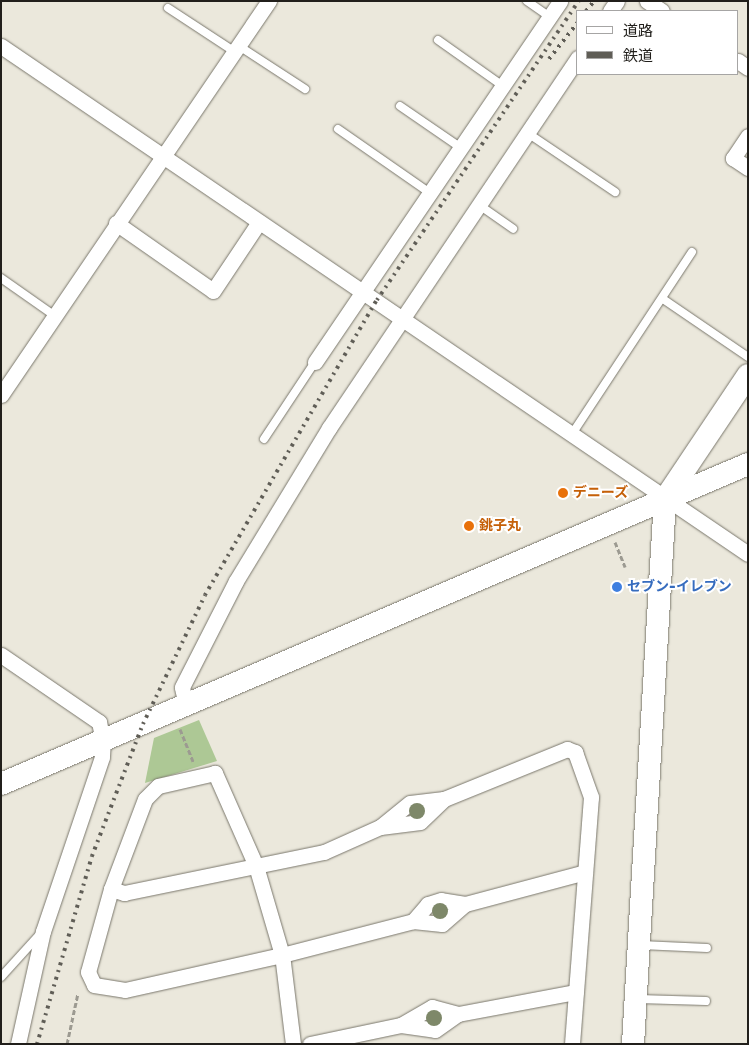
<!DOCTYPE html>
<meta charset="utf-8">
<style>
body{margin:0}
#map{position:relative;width:749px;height:1045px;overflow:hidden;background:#ebe8dc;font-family:Rubik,"Noto Sans JP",sans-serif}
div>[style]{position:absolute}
.green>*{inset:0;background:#adc895}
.path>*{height:3px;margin-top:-1.5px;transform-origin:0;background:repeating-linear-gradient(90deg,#9c9a91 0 5px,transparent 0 7.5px)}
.roads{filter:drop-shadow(0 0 1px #7a776c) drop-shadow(0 0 1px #7a776c)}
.lane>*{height:8px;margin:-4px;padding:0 4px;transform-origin:4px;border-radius:4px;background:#fff}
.street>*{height:15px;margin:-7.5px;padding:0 7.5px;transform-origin:7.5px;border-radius:7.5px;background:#fff}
.secondary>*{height:22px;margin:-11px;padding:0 11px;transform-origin:11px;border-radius:11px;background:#fff}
.rail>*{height:4px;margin-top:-2px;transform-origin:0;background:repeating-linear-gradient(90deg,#5f5d56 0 2.5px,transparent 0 7.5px)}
.trees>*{width:16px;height:16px;margin:-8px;border-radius:50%;background:#7e8869}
.dots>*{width:14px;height:14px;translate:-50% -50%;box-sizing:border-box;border:2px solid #fff;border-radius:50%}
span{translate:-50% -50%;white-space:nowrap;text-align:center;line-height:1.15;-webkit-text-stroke:4px #fff;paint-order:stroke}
.food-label{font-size:14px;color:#c56008;font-weight:700}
.left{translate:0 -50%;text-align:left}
.shop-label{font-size:14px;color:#366cbe;font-weight:700}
.frame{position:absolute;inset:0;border:2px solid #211f1b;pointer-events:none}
.legend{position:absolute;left:576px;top:10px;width:162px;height:65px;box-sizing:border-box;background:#fff;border:1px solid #a6a5a4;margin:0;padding:6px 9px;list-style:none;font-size:15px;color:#211f1b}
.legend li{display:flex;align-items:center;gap:10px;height:25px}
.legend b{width:25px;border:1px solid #a6a5a4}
</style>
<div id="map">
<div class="green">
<i style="clip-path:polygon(199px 720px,217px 761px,145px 783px,154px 738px)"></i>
</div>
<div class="path">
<i style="left:615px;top:542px;width:27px;rotate:68deg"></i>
<i style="left:180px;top:729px;width:35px;rotate:68deg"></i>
<i style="left:67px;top:1044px;width:52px;rotate:-77.8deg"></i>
</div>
<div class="roads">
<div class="lane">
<i style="left:527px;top:1px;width:28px;rotate:35deg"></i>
<i style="left:168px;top:8px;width:80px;rotate:33.3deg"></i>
<i style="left:438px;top:40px;width:80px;rotate:35.3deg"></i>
<i style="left:239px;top:46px;width:79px;rotate:33.1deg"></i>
<i style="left:400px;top:106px;width:74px;rotate:34.5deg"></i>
<i style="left:338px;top:129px;width:112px;rotate:34.8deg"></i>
<i style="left:529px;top:134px;width:104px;rotate:34deg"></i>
<i style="left:482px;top:207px;width:38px;rotate:35deg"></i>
<i style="left:1px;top:278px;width:66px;rotate:35.1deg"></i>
<i style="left:663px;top:299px;width:103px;rotate:34.3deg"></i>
<i style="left:572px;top:434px;width:218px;rotate:-56.6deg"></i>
<i style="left:264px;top:439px;width:92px;rotate:-56.5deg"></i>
<i style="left:641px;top:945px;width:66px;rotate:2.6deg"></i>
<i style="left:1px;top:977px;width:58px;rotate:-47.8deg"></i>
<i style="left:638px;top:999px;width:68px;rotate:1.7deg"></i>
</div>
<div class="street">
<i style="left:647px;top:1px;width:18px;rotate:34deg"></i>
<i style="left:610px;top:11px;width:12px;rotate:-55deg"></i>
<i style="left:1px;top:46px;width:903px;rotate:34.22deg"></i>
<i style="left:738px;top:61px;width:12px;rotate:35deg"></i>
<i style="left:748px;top:136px;width:27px;rotate:124deg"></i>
<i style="left:733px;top:158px;width:18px;rotate:34deg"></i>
<i style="left:116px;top:223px;width:118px;rotate:35deg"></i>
<i style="left:213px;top:291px;width:83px;rotate:-56.3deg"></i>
<i style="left:315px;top:362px;width:436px;rotate:-55.8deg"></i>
<i style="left:1px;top:395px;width:477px;rotate:-55.8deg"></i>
<i style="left:1px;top:655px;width:119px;rotate:34.4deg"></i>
<i style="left:99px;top:722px;width:19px;rotate:78deg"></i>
<i style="left:103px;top:741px;width:16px;rotate:94deg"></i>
<i style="left:102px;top:757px;width:184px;rotate:108.7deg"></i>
<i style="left:43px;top:931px;width:116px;rotate:102.5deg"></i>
<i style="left:186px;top:705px;width:18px;rotate:-103deg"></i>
<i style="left:182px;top:687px;width:119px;rotate:-63deg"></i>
<i style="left:236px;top:581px;width:179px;rotate:-58.7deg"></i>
<i style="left:329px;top:428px;width:446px;rotate:-56.1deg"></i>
<i style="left:444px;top:799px;width:33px;rotate:136deg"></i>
<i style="left:420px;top:822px;width:40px;rotate:172.9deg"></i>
<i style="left:380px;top:827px;width:38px;rotate:-39deg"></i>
<i style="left:410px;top:803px;width:34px;rotate:-7deg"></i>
<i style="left:444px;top:799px;width:133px;rotate:-22.1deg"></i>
<i style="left:567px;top:749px;width:9px;rotate:21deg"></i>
<i style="left:575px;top:752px;width:48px;rotate:70.4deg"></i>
<i style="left:591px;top:797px;width:248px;rotate:94.4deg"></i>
<i style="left:111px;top:889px;width:14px;rotate:17deg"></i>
<i style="left:124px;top:893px;width:204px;rotate:-11.6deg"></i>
<i style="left:324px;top:852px;width:61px;rotate:-24.1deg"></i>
<i style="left:465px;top:904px;width:124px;rotate:-14.9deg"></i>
<i style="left:458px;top:1014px;width:27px;rotate:-165deg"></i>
<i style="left:432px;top:1007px;width:36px;rotate:150deg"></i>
<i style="left:401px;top:1025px;width:34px;rotate:8deg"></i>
<i style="left:435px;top:1030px;width:28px;rotate:-35deg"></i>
<i style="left:458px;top:1014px;width:120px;rotate:-10.6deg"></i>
<i style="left:293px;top:1044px;width:90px;rotate:-97deg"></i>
<i style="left:282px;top:955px;width:93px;rotate:-106.3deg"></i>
<i style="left:256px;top:866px;width:102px;rotate:-113.8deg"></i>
<i style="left:215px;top:773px;width:58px;rotate:167.2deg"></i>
<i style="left:158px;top:786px;width:18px;rotate:135deg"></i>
<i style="left:145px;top:799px;width:96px;rotate:110.7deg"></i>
<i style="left:111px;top:889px;width:86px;rotate:105.5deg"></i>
<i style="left:88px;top:972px;width:14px;rotate:65deg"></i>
<i style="left:94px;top:985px;width:31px;rotate:9deg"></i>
<i style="left:125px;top:990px;width:161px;rotate:-12.6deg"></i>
<i style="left:282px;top:955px;width:135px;rotate:-14.5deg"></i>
<i style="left:413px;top:921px;width:29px;rotate:6deg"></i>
<i style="left:442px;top:924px;width:30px;rotate:-41deg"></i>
<i style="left:465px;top:904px;width:24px;rotate:-171deg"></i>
<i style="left:441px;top:900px;width:14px;rotate:163deg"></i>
<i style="left:428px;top:904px;width:23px;rotate:131deg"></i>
<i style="left:310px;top:1044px;width:93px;rotate:-11.8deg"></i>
</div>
<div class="secondary">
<i style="left:1px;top:784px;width:813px;rotate:-23.19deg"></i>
<i style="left:633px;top:1044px;width:546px;rotate:-86.64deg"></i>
<i style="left:665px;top:499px;width:149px;rotate:-56.2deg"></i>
</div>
</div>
<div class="rail">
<i style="left:586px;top:11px;width:13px;rotate:-51deg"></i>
<i style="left:549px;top:59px;width:47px;rotate:-51.9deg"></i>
<i style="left:37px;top:1044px;width:196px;rotate:-73.7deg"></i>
<i style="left:92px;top:856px;width:142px;rotate:-68.9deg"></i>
<i style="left:143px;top:724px;width:143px;rotate:-64.3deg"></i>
<i style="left:205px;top:595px;width:341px;rotate:-59.8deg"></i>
<i style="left:377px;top:300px;width:361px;rotate:-56deg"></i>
</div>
<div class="trees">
<i style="left:417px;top:811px"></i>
<i style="left:440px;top:911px"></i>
<i style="left:434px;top:1018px"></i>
</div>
<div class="dots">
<i style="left:563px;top:493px;background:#e8710a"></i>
<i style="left:469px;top:526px;background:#e8710a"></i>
<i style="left:617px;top:587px;background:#3f7fe0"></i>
</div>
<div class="food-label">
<span class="left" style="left:573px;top:493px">デニーズ</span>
<span class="left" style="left:479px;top:526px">銚子丸</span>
</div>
<div class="shop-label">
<span class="left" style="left:627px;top:587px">セブン-イレブン</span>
</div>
<div class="frame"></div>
<ul class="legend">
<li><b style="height:6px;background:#fff"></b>道路</li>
<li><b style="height:6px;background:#5f5d56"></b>鉄道</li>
</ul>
</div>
